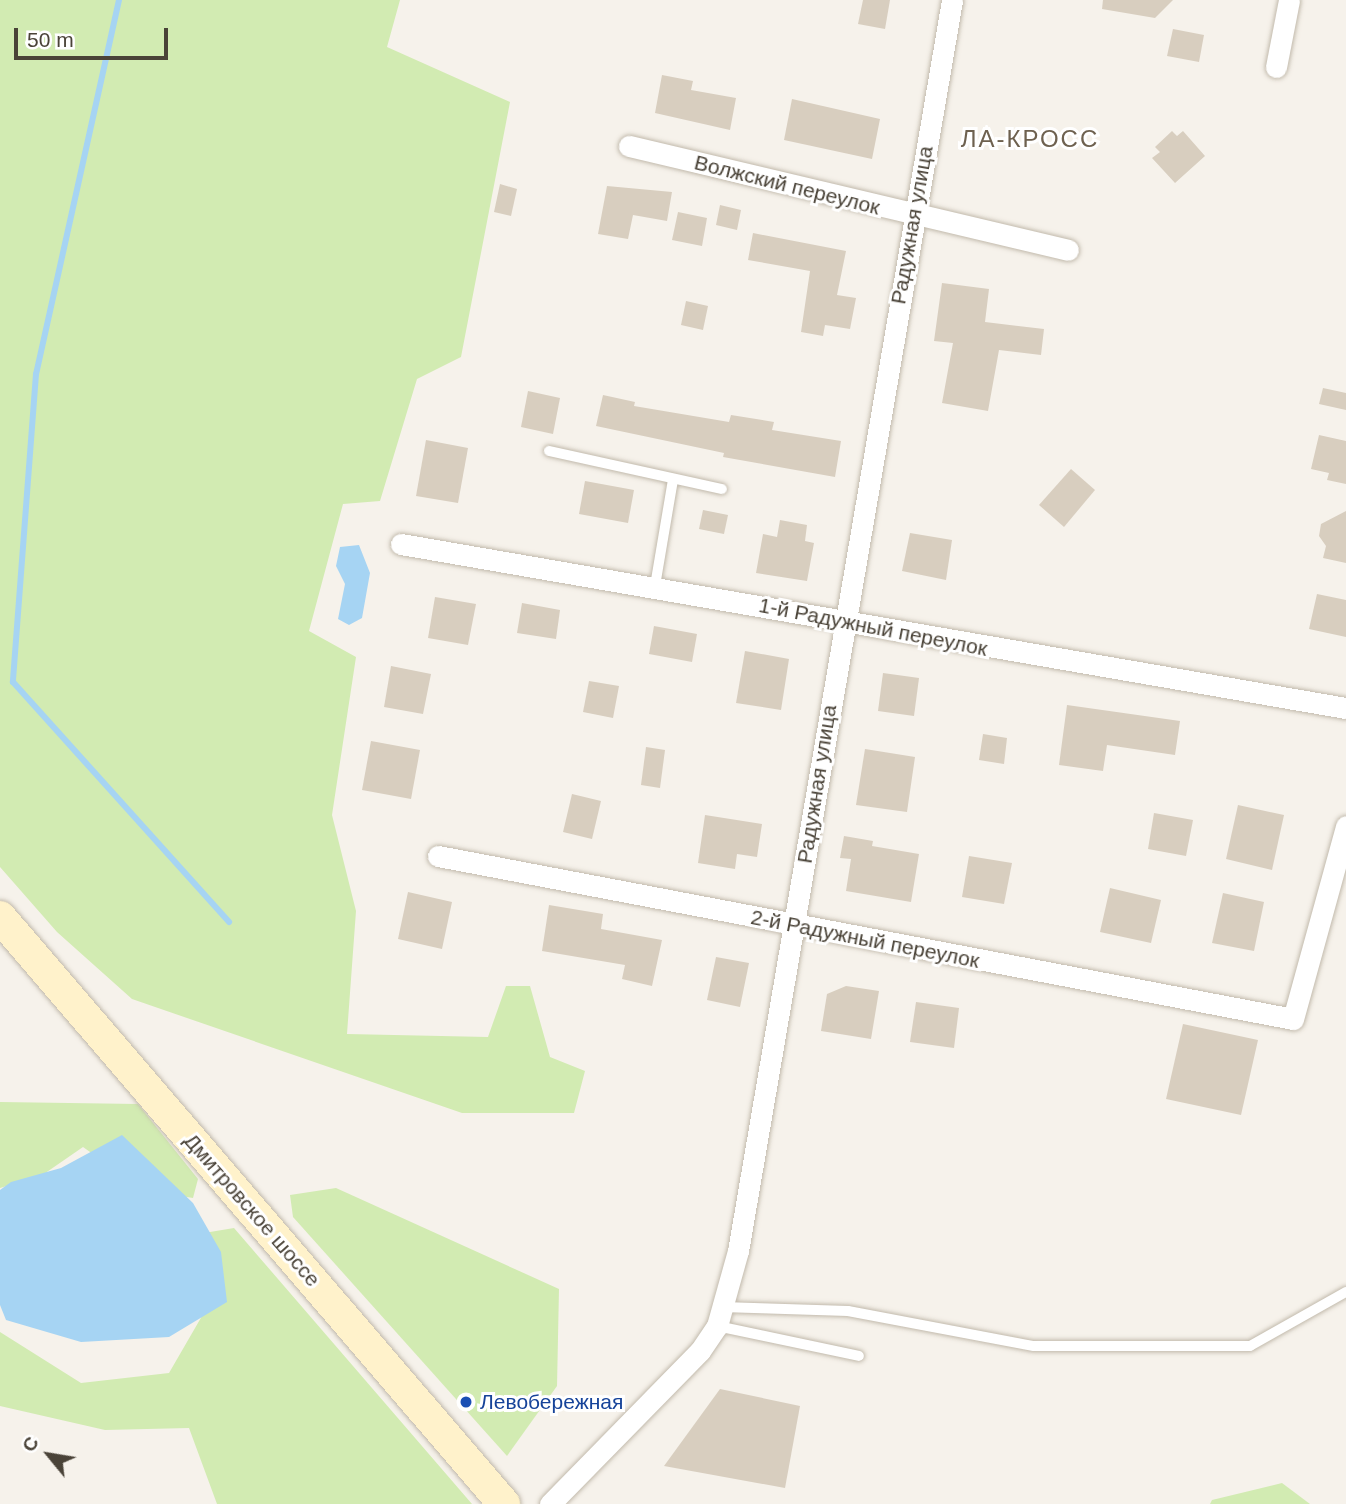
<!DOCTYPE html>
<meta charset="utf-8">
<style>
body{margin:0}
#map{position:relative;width:1346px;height:1504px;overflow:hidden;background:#f6f2eb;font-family:Arial,sans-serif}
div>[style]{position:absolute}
.green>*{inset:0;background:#d2ebb2}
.water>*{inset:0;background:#a6d4f3}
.stream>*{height:6px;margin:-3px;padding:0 3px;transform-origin:3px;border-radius:3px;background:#a6d4f3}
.building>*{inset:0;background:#d8cebf}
.roads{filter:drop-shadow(0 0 2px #c2baac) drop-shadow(0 0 2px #c2baac)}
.lane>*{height:10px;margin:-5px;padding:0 5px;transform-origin:5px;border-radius:5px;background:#fff}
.street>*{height:21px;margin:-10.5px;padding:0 10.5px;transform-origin:10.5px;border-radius:10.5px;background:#fff}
.secondary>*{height:32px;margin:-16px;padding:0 16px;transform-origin:16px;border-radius:16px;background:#fff2cb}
.dots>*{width:19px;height:19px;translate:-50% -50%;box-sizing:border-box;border:4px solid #fff;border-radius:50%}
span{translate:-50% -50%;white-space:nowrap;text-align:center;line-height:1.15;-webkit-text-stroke:6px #fff;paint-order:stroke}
.street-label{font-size:21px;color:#4a4338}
.transit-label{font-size:21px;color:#164399}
.left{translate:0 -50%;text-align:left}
.quarter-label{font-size:24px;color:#6e614f;letter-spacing:2px}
.north{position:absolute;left:14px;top:1420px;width:70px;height:70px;-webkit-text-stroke:5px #fff;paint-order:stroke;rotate:300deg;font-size:19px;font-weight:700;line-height:28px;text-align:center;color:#4a4338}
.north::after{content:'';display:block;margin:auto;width:24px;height:32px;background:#4a4338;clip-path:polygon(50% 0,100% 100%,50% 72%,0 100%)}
.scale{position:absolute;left:14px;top:28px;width:154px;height:32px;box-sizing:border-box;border:4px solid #4a4338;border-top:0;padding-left:9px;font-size:21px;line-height:24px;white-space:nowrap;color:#4a4338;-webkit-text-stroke:5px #fff;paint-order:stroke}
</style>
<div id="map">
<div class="green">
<i style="clip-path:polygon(0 0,400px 0,387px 47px,510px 102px,461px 357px,417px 379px,380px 501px,343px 504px,309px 631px,356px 657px,332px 815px,356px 911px,347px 1034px,488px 1037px,506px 986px,530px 986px,550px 1057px,585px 1071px,574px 1113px,462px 1113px,132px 999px,57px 932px,0 867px)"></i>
<i style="clip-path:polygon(0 1102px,138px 1104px,198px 1179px,193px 1198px,144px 1190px,83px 1147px,41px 1176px,0 1188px)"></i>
<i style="clip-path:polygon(336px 1188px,559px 1289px,557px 1386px,507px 1456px,293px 1217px,290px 1195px)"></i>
<i style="clip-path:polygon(234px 1228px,472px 1504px,217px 1504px,189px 1428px,105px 1430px,0 1406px,0 1332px,81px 1383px,169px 1373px,224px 1278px,204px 1233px)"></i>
<i style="clip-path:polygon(1282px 1483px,1310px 1504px,1210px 1504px,1212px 1500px)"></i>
</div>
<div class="water">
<i style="clip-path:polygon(359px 545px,370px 573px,362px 618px,349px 625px,338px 619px,345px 584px,336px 566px,340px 547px)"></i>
<i style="clip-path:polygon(122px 1135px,193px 1203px,221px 1252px,227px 1302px,169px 1337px,81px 1342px,6px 1320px,0 1305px,0 1190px,11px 1182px,61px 1168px)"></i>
</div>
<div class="stream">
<i style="left:119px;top:0;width:383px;rotate:102.5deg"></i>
<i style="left:36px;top:374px;width:309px;rotate:94.3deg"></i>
<i style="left:13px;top:682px;width:323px;rotate:48deg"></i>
</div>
<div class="building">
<i style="clip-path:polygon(863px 0,890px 0,885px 29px,858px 24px)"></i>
<i style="clip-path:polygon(1103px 0,1173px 0,1155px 18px,1102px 9px)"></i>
<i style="clip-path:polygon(1173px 29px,1204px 35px,1199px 62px,1167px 56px)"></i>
<i style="clip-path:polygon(662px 75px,693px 81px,691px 90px,736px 98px,730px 130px,655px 113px)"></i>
<i style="clip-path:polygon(792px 99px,880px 119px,872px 159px,784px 140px)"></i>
<i style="clip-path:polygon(1172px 131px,1177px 136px,1183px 131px,1205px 156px,1175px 183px,1152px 158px,1160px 152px,1155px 147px)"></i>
<i style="clip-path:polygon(500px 184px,517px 189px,511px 216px,494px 212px)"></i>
<i style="clip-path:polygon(607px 186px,672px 192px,667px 221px,633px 215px,628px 239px,598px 234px)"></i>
<i style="clip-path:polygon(720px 205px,741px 210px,737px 230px,716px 225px)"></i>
<i style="clip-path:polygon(678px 212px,707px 218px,702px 246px,672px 240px)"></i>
<i style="clip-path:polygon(753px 233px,846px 251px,837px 295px,856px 298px,850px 329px,825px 325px,823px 336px,801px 332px,810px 271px,748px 260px)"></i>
<i style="clip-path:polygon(942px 283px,989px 289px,985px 322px,1044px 329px,1041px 355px,999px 350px,988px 411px,942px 403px,953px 343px,934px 341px)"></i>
<i style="clip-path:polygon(686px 301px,708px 306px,703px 330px,681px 325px)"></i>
<i style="clip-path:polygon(1323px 388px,1346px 393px,1346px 410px,1319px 404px)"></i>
<i style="clip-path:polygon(528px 391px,560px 398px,553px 434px,521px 427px)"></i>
<i style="clip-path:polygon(603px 395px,635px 402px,634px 406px,729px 422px,731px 415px,774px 422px,772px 430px,841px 441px,835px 477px,723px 457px,724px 453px,596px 426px)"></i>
<i style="clip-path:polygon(1319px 435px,1346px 441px,1346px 484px,1327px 480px,1329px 473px,1311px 469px)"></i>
<i style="clip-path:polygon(426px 440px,468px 448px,458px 503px,416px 496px)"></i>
<i style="clip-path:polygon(1071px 469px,1095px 490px,1064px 527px,1039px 505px)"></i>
<i style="clip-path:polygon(585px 481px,634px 490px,628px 523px,579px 514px)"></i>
<i style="clip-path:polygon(703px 510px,728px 515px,724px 534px,699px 529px)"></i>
<i style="clip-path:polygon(1346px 511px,1346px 563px,1323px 558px,1326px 546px,1319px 536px,1321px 524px)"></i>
<i style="clip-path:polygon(780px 520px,807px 525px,805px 541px,814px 543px,807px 581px,756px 573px,763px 534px,777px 537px)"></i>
<i style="clip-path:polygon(910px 533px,952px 540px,946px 580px,902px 571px)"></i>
<i style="clip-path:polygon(1317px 594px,1346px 600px,1346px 637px,1309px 629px)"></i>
<i style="clip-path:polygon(435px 597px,476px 604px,468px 645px,428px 638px)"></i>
<i style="clip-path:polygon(522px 603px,560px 610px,556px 639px,517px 633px)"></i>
<i style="clip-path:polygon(654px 626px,697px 634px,692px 662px,649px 654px)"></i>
<i style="clip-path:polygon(745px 651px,789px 659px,781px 710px,736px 703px)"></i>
<i style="clip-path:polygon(391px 666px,431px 674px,423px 714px,384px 707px)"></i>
<i style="clip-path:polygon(883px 673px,919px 678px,914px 716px,878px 711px)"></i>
<i style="clip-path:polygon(589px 681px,619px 686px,613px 718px,583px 712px)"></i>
<i style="clip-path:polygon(1067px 705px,1180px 721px,1175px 755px,1107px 745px,1103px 771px,1059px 765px)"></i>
<i style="clip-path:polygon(983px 734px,1007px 738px,1004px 764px,979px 760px)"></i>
<i style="clip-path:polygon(371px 741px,420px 750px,411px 799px,362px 790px)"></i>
<i style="clip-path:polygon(646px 747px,665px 750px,660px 788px,641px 785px)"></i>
<i style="clip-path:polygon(865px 749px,915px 757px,907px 812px,856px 805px)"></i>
<i style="clip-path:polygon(572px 794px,601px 801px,592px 839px,563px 832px)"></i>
<i style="clip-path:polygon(1238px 805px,1284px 815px,1272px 870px,1226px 859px)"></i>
<i style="clip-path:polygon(1154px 813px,1193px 820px,1186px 856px,1148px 849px)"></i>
<i style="clip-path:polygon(705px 815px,762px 824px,757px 857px,737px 854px,735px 869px,698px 863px)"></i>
<i style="clip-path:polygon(844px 836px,873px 841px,872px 846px,919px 854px,911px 902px,846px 891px,851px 859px,840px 858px)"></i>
<i style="clip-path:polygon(969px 856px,1012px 863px,1004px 904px,962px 897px)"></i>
<i style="clip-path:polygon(1110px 888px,1161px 900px,1151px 943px,1100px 932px)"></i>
<i style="clip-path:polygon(408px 892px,452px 902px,442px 949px,398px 939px)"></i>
<i style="clip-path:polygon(1223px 893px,1264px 902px,1254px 951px,1212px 943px)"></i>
<i style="clip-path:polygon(549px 905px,603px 914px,601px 929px,662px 940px,652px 986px,622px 979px,625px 965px,542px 951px)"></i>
<i style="clip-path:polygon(716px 957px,749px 963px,740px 1007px,707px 1000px)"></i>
<i style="clip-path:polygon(846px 986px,879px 991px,871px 1039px,821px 1031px,827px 994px)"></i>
<i style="clip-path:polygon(916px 1002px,959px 1008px,954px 1048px,910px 1042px)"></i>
<i style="clip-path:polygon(1183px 1024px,1258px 1040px,1241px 1115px,1166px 1099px)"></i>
<i style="clip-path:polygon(720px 1389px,800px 1406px,785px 1488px,664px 1466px)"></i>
</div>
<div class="roads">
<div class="lane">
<i style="left:549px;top:451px;width:177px;rotate:12.4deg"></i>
<i style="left:655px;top:586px;width:108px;rotate:-80.4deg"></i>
<i style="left:722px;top:1307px;width:126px;rotate:1.8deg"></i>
<i style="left:848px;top:1311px;width:189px;rotate:10.7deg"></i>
<i style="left:1034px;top:1346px;width:216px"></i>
<i style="left:1250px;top:1346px;width:110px;rotate:-29.4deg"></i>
<i style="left:717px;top:1326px;width:145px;rotate:11.9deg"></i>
</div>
<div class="street">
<i style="left:1276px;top:67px;width:68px;rotate:-79deg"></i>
<i style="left:629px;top:146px;width:451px;rotate:13.3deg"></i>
<i style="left:401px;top:544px;width:959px;rotate:9.85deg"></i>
<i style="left:438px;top:856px;width:870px;rotate:10.79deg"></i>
<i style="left:1293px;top:1019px;width:200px;rotate:-74.6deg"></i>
<i style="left:550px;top:1504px;width:214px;rotate:-45.6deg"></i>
<i style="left:700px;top:1351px;width:30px;rotate:-56deg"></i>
<i style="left:717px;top:1326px;width:78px;rotate:-74.4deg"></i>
<i style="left:738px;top:1251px;width:1269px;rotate:-80.29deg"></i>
</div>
<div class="secondary">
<i style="left:0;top:917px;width:774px;rotate:49.35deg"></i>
</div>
</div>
<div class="dots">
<i style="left:466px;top:1402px;background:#1a4fb4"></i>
</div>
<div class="street-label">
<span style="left:787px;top:185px;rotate:14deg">Волжский переулок</span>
<span style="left:912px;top:225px;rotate:-80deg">Радужная улица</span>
<span style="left:873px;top:627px;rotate:11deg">1-й Радужный переулок</span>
<span style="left:817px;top:784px;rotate:-81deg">Радужная улица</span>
<span style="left:865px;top:939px;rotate:11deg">2-й Радужный переулок</span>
<span style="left:252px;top:1210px;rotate:49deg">Дмитровское шоссе</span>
</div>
<div class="transit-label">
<span class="left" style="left:480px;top:1402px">Левобережная</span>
</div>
<div class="quarter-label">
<span style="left:1030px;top:139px">ЛА-КРОСС</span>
</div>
<div class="north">С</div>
<div class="scale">50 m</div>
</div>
